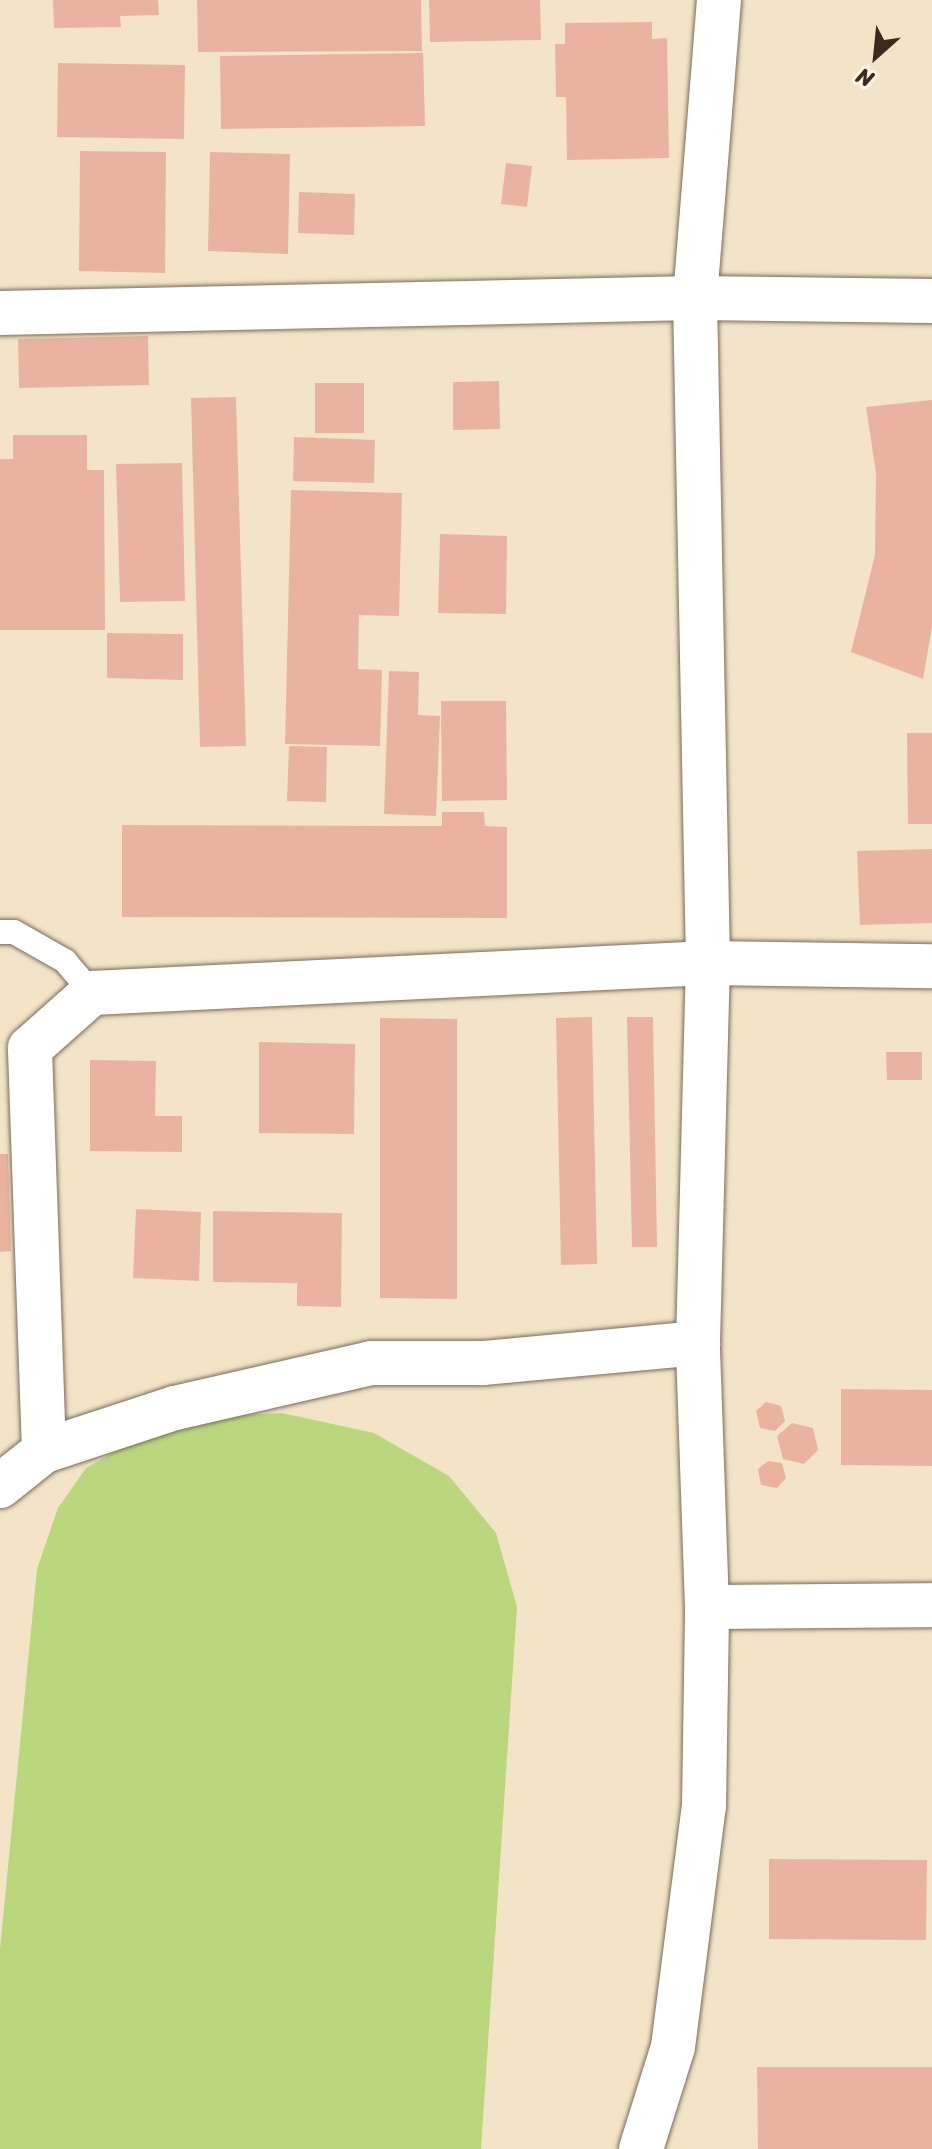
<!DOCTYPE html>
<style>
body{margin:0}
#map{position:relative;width:932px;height:2149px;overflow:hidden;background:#f3e4c8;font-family:Sriracha,sans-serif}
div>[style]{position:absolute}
.green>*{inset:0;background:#bad77e}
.building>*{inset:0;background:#eab39f}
.roads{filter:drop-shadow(0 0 2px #7b6b5a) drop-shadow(0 0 2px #7b6b5a)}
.service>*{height:24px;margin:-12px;padding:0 12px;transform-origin:12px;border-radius:12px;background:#fff}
.minor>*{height:44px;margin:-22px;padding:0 22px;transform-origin:22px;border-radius:22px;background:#fff}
.tertiary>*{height:44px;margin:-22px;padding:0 22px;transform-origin:22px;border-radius:22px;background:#fff}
span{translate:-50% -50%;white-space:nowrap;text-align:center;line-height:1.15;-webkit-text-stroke:6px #fcf5e5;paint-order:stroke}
.north{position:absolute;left:836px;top:16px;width:80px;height:80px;-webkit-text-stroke:6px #fcf5e5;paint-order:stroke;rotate:207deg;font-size:22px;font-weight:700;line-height:32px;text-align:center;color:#3b2a1e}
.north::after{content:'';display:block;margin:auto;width:28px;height:36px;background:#3b2a1e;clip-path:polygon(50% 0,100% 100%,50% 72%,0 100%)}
</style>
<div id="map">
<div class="green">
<i style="clip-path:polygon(282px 1413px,374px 1433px,449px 1476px,496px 1533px,517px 1607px,481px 2149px,0 2149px,0 1949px,37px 1569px,58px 1508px,86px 1468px,127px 1445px,189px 1418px)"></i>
</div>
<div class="building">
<i style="clip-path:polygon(53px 0,158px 0,159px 15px,120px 16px,121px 27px,54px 28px)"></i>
<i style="clip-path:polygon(197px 0,421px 0,422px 51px,198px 52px)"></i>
<i style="clip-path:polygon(429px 0,540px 0,541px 40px,430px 42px)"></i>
<i style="clip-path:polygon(652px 22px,652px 39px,667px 38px,669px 158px,567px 160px,566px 97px,556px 97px,555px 44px,565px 44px,565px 23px)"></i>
<i style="clip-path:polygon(423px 53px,425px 126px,221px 129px,220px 56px)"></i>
<i style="clip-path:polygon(58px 63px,185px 65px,184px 139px,57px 137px)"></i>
<i style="clip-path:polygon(80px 151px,166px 152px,165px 273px,79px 271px)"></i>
<i style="clip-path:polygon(210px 152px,290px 154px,288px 254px,208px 251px)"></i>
<i style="clip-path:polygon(506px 163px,532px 166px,527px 207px,501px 204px)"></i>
<i style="clip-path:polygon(299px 192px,355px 194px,354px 235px,298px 233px)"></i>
<i style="clip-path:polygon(148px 336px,149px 385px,19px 388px,18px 339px)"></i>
<i style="clip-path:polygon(499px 381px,500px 429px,453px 430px,453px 382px)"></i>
<i style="clip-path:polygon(315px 383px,364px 383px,364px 433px,315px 433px)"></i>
<i style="clip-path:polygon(236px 397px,246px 746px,200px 747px,191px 398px)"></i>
<i style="clip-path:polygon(932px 400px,932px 627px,923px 679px,851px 652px,875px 555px,876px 473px,866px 407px)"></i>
<i style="clip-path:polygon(13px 435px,87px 435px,87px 470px,104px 470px,105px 630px,0 630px,0 459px,13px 459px)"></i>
<i style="clip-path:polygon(294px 437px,375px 440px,374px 483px,293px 481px)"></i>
<i style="clip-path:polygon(182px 463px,185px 601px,120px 602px,116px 464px)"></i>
<i style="clip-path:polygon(291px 490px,402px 493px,399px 616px,359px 615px,358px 669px,382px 670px,380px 746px,285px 744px)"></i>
<i style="clip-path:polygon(440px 534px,507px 536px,506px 614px,438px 613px)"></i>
<i style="clip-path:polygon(107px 633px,183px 634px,183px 680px,107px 678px)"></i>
<i style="clip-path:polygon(389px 671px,419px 672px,418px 715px,440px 716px,436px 816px,384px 814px)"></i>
<i style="clip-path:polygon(441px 701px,506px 701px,507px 800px,442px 801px)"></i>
<i style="clip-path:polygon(907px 733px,932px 733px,932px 824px,908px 824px)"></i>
<i style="clip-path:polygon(289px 746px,327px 747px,326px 802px,287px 801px)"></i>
<i style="clip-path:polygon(442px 812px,484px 812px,485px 826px,507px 827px,507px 918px,122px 917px,122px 825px,442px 826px)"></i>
<i style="clip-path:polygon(932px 849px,932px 923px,860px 925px,857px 851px)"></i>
<i style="clip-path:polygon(592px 1017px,597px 1264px,561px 1265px,556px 1018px)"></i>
<i style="clip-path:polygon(627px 1017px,653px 1017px,657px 1247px,632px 1247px)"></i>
<i style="clip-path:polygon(380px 1018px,457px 1019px,457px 1299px,380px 1298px)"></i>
<i style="clip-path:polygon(259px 1042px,355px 1044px,354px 1134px,259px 1133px)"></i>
<i style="clip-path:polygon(886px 1052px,922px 1052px,922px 1080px,887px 1080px)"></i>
<i style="clip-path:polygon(90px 1060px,156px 1061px,155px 1116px,182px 1116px,182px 1152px,90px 1151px)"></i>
<i style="clip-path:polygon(0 1154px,8px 1154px,11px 1251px,0 1252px)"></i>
<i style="clip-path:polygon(136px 1209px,201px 1212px,199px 1281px,133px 1278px)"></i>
<i style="clip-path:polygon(213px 1211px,342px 1213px,341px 1307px,297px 1306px,297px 1283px,213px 1282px)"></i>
<i style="clip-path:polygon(841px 1389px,932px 1390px,932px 1466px,841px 1465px)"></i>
<i style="clip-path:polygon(766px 1402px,781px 1406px,785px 1421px,775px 1431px,760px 1428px,756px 1411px)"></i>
<i style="clip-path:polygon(792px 1423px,813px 1428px,818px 1450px,804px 1464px,783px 1459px,777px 1436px)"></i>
<i style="clip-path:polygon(768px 1461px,782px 1463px,786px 1478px,777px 1488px,761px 1485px,758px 1469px)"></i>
<i style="clip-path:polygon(769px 1859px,927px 1860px,926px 1940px,769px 1939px)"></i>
<i style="clip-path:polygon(757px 2067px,932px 2067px,932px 2149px,758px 2149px)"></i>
</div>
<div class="roads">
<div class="service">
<i style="left:0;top:932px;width:14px"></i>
<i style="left:14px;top:932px;width:59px;rotate:29.6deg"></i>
<i style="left:65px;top:961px;width:42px;rotate:49.8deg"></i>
</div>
<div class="minor">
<i style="left:0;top:313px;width:695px;rotate:-1.24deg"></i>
<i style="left:695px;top:298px;width:237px;rotate:0.7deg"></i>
<i style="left:44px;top:1451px;width:403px;rotate:-92deg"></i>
<i style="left:30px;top:1048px;width:83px;rotate:-41.6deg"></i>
<i style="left:92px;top:993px;width:617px;rotate:-2.79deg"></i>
<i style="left:708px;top:963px;width:224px;rotate:0.8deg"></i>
<i style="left:0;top:1486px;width:56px;rotate:-38.5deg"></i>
<i style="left:44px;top:1451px;width:138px;rotate:-18.2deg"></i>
<i style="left:175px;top:1408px;width:201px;rotate:-12.9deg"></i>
<i style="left:371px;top:1363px;width:112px"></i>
<i style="left:483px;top:1363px;width:216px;rotate:-5.3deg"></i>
<i style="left:707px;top:1607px;width:225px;rotate:-0.5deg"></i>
</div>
<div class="tertiary">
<i style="left:641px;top:2149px;width:107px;rotate:-72.6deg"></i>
<i style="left:673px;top:2047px;width:243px;rotate:-82.7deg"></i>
<i style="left:704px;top:1806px;width:199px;rotate:-89.1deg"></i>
<i style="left:707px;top:1607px;width:264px;rotate:-92deg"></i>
<i style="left:698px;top:1343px;width:380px;rotate:-88.5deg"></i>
<i style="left:708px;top:963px;width:665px;rotate:-91.12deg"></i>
<i style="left:695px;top:298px;width:299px;rotate:-85.4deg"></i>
</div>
</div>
<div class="north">N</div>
</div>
